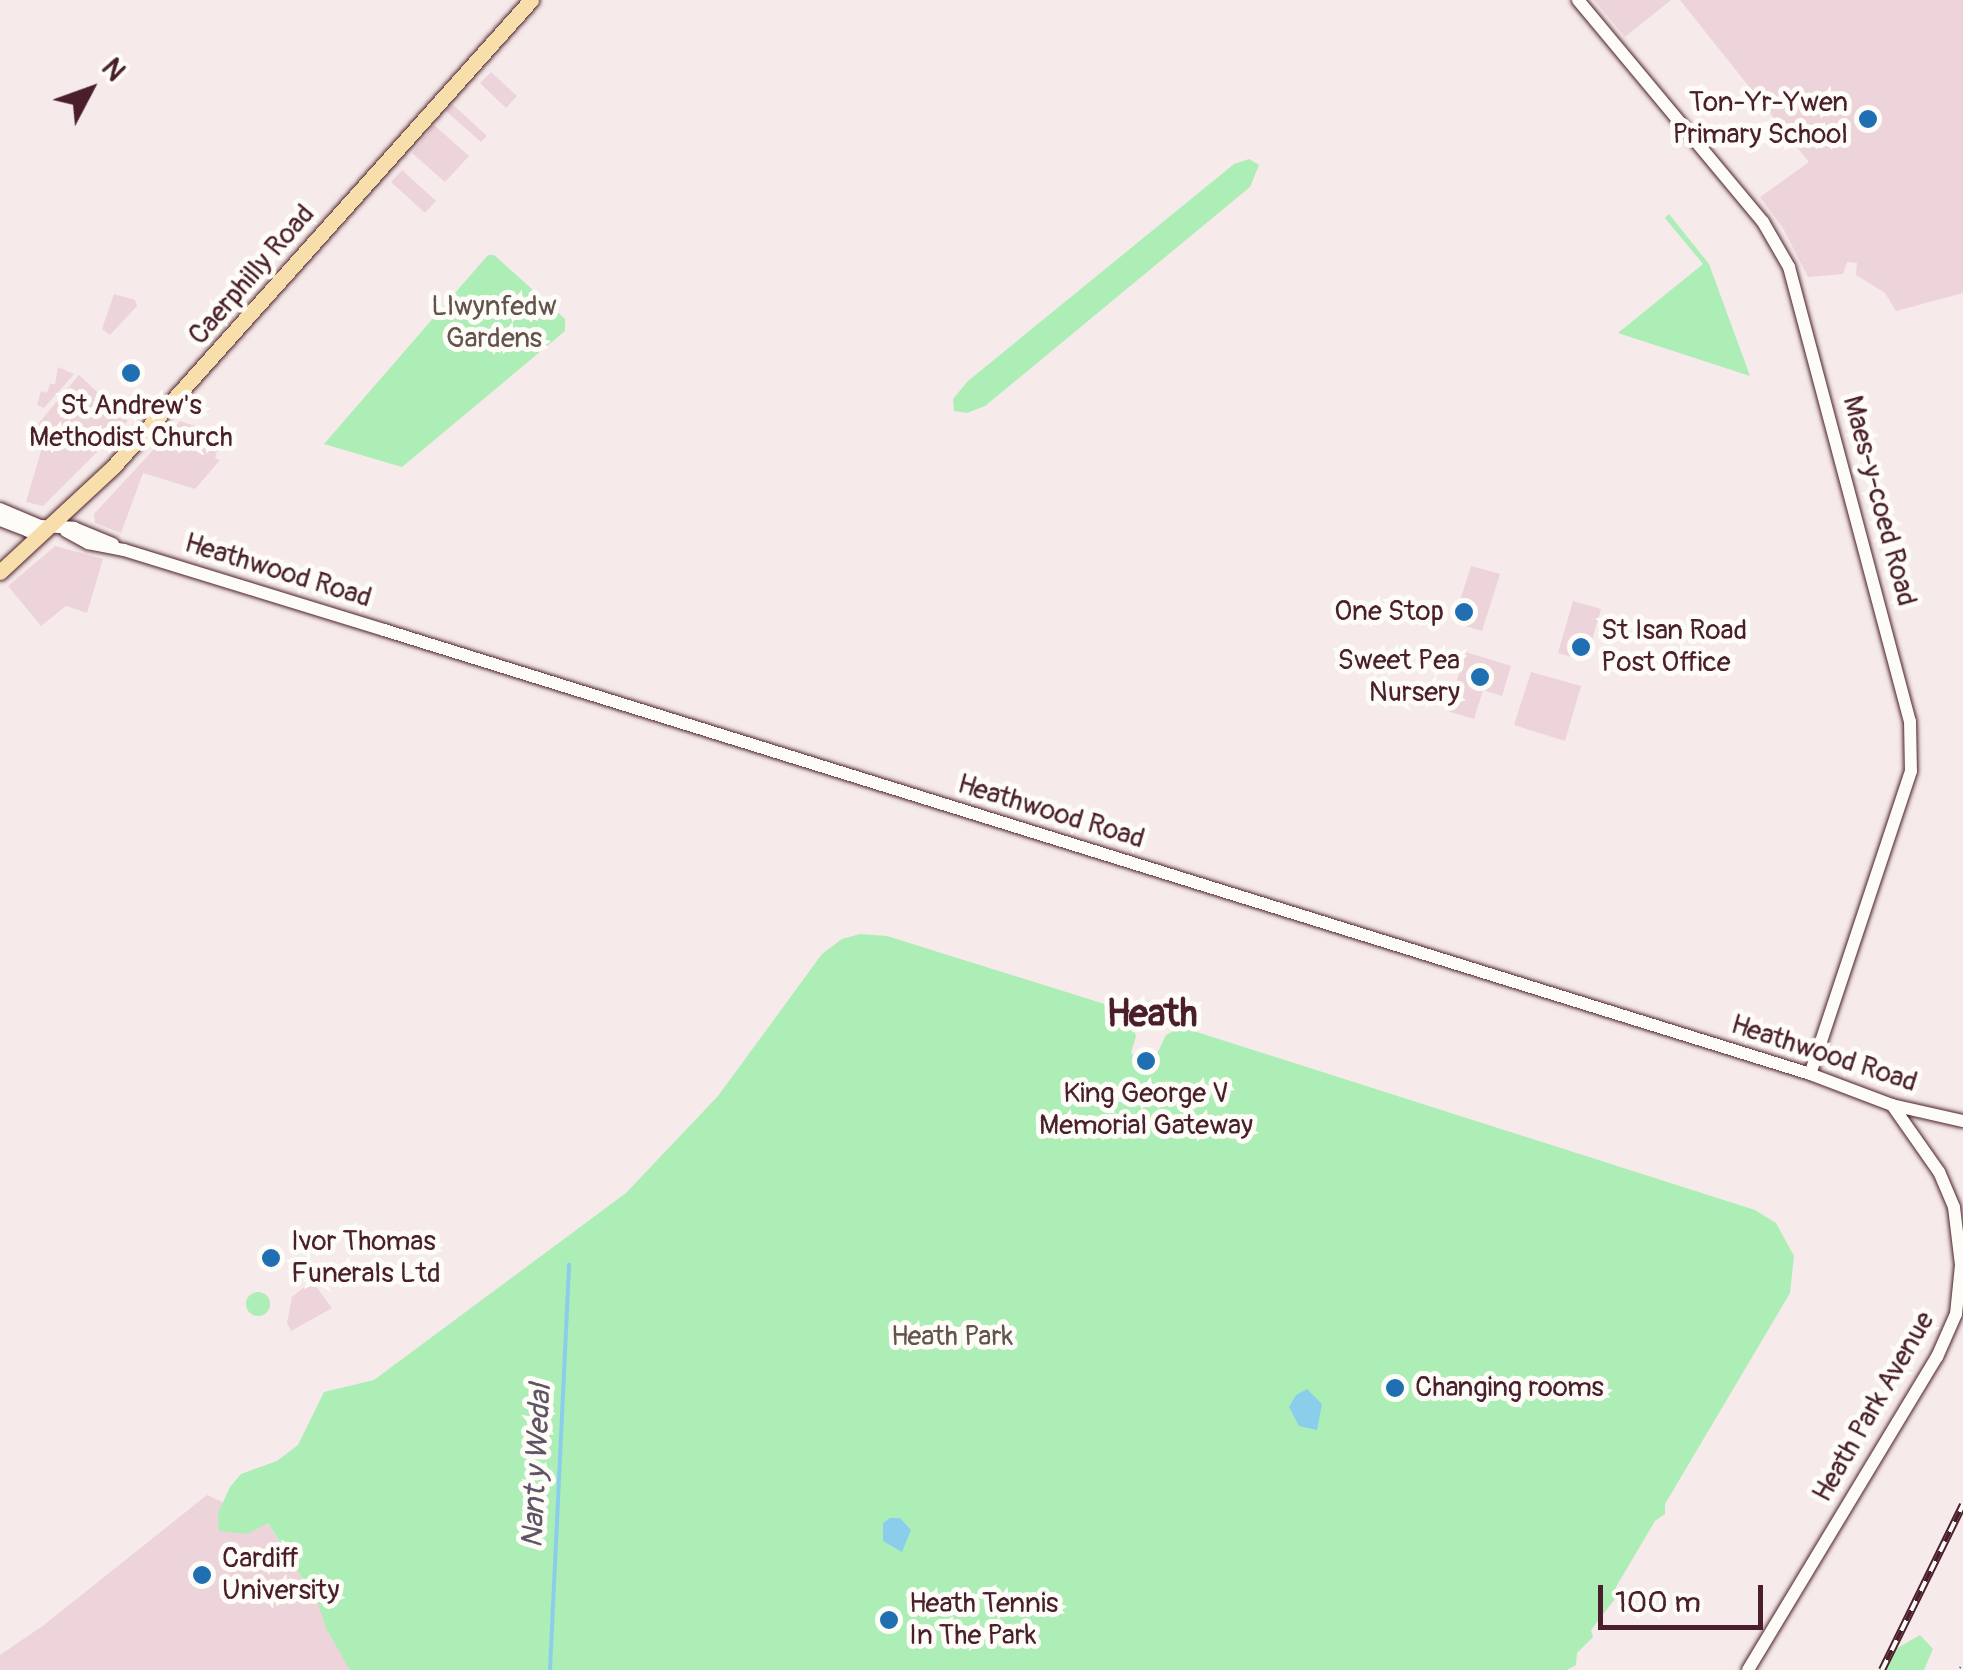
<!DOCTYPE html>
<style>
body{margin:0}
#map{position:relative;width:1963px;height:1670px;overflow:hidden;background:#f6eaea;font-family:Pangolin,sans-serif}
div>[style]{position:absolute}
.built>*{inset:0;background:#edd4da}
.green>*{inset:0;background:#adeeb7}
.round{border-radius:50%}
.water>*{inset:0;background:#8bceec}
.stream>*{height:4px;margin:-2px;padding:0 2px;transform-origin:2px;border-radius:2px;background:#8bceec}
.roads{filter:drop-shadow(0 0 2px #4a1f2b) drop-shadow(0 0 2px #4a1f2b)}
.minor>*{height:12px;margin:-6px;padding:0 6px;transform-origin:6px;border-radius:6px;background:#fdfcf7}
.major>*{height:15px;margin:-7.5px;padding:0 7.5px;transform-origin:7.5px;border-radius:7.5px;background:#f8deab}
.rail>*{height:8px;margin-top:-4px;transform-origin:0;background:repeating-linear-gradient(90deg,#fdfcf7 0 11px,#4a1f2b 0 22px);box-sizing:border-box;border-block:2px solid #4a1f2b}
.dots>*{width:28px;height:28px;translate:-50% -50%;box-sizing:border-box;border:5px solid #fdfcf7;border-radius:50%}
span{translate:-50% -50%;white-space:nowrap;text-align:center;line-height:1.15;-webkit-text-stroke:10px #fdfcf7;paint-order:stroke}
.poi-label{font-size:28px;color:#4a1f2b}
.right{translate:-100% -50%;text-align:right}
.left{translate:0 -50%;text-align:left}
.street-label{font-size:28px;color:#4a1f2b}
.park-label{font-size:28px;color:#63534e}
.water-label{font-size:30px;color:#5e5465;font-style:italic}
.district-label{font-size:38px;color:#4a1f2b;font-weight:700}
.north{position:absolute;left:40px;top:40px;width:100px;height:100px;-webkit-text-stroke:8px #fdfcf7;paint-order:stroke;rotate:49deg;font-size:28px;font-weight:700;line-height:40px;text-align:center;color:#4a1f2b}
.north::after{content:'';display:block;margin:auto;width:35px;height:45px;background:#4a1f2b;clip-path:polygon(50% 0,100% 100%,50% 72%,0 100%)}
.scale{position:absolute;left:1598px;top:1585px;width:165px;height:45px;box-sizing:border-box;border:5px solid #4a1f2b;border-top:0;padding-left:12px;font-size:30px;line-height:35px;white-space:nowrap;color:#4a1f2b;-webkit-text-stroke:8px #fdfcf7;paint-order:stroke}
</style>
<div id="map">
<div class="built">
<i style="clip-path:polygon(1594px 0,1671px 0,1625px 37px)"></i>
<i style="clip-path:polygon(1680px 0,1963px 0,1963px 293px,1896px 311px,1885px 293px,1856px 275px,1857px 263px,1847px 262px,1843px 274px,1808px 277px,1783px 228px,1760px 197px,1809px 162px)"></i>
<i style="clip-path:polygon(491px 72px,517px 96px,506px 108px,480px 83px)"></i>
<i style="clip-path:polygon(452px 104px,487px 136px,481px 142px,446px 111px)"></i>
<i style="clip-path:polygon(434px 125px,469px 156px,445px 182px,412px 153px)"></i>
<i style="clip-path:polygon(402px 170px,436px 201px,425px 213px,391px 182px)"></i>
<i style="clip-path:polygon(114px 294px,135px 300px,137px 306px,110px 335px,102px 329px)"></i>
<i style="clip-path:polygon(58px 367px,74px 374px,44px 408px,37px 405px,41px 391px,47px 393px,50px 384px,55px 384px)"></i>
<i style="clip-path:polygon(79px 375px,128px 421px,43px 506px,26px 502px,44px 441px,28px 436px)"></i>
<i style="clip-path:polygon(180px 421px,222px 435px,215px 458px,220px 460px,195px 489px,143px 473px,121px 533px,95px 523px,94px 514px)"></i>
<i style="clip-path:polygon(55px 546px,103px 559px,87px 613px,66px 606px,41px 626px,8px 586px)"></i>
<i style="clip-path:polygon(1471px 566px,1500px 574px,1482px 631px,1453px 622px)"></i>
<i style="clip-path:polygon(1573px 601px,1601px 609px,1586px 661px,1558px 653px)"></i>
<i style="clip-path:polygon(1466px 652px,1511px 666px,1502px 696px,1483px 690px,1474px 719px,1447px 711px)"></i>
<i style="clip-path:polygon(1531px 672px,1581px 686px,1565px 741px,1514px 725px)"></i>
<i style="clip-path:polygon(312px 1281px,332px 1308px,291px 1331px,287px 1323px,292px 1297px)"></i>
<i style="clip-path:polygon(207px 1495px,267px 1522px,361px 1670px,0 1670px,0 1655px,44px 1625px)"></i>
</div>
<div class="green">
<i style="clip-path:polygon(1249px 159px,1259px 165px,1250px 187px,985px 406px,967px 413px,954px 411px,953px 399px,968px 381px,1234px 164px)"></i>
<i style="clip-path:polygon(1669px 214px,1709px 264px,1750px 376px,1618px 333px,1703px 264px,1665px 218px)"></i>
<i style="clip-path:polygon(488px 255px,494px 255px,565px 319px,565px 331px,402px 467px,324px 444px)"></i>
<i style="clip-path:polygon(860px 934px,887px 936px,1127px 1011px,1136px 1036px,1131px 1053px,1144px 1063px,1154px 1060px,1166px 1035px,1181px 1027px,1755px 1210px,1776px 1223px,1794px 1256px,1790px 1293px,1665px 1504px,1665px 1514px,1655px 1521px,1616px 1587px,1618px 1595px,1591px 1630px,1593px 1637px,1577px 1653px,1576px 1665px,1567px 1670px,350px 1670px,326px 1628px,317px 1600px,298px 1571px,288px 1563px,287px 1553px,268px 1523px,247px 1534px,219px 1531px,218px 1513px,230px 1487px,241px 1474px,277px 1461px,298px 1445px,324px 1392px,374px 1380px,626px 1193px,718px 1096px,822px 954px,842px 939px)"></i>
<i class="round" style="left:1139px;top:1000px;width:30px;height:30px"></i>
<i class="round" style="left:246px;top:1292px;width:24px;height:24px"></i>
<i style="clip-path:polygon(1920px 1635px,1933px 1649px,1924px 1670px,1884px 1670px,1894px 1650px)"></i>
</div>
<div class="water">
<i style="clip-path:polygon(1307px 1389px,1322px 1404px,1317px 1430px,1299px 1426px,1289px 1407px,1296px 1395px)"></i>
<i style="clip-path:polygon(890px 1518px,900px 1518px,911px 1530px,902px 1552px,883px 1541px,883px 1523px)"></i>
</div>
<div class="stream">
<i style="left:550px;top:1670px;width:406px;rotate:-87.3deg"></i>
</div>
<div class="roads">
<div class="minor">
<i style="left:1578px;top:0;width:289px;rotate:50.2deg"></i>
<i style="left:1763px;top:222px;width:52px;rotate:60deg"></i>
<i style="left:1789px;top:267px;width:470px;rotate:75.1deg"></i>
<i style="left:1910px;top:721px;width:50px;rotate:88.9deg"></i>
<i style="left:1911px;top:771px;width:319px;rotate:108.4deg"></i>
<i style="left:0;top:509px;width:43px;rotate:23deg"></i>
<i style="left:40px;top:526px;width:34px;rotate:3deg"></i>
<i style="left:74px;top:528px;width:42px;rotate:22.3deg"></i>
<i style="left:0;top:520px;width:30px;rotate:21deg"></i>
<i style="left:28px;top:531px;width:13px;rotate:-23deg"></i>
<i style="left:66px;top:531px;width:25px;rotate:29deg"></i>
<i style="left:88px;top:543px;width:37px;rotate:11deg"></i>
<i style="left:124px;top:550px;width:272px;rotate:17.1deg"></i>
<i style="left:384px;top:630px;width:1494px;rotate:17.29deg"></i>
<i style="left:1810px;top:1074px;width:88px;rotate:20.7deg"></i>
<i style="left:1892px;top:1105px;width:73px;rotate:12.7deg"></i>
<i style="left:1748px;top:1670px;width:366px;rotate:-58.9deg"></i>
<i style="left:1937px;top:1357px;width:47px;rotate:-66.2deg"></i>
<i style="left:1956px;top:1314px;width:49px;rotate:-84.2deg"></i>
<i style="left:1961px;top:1265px;width:58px;rotate:-96.9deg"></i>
<i style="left:1954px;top:1207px;width:38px;rotate:-113deg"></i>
<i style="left:1939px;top:1172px;width:82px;rotate:-125deg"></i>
</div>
<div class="major">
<i style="left:0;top:572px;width:154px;rotate:-42.9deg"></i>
<i style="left:113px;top:467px;width:627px;rotate:-48.17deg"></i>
</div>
</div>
<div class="rail">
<i style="left:1882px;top:1670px;width:184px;rotate:-63.9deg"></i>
<i style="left:1962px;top:1670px;width:1px;rotate:-45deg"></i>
</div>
<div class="dots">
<i style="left:1868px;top:119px;background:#1f6fb2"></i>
<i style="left:131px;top:373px;background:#1f6fb2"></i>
<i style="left:1464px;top:612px;background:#1f6fb2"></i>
<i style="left:1581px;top:647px;background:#1f6fb2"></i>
<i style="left:1480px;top:677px;background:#1f6fb2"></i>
<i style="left:1146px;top:1061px;background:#1f6fb2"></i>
<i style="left:271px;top:1258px;background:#1f6fb2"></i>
<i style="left:1395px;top:1388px;background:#1f6fb2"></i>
<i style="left:202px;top:1575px;background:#1f6fb2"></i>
<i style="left:889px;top:1620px;background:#1f6fb2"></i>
</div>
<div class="poi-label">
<span class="right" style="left:1848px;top:119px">Ton-Yr-Ywen<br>Primary School</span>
<span style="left:131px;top:422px">St Andrew's<br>Methodist Church</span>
<span class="right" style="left:1444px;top:612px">One Stop</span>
<span class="left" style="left:1601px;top:647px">St Isan Road<br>Post Office</span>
<span class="right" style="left:1460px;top:677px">Sweet Pea<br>Nursery</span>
<span style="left:1146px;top:1110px">King George V<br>Memorial Gateway</span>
<span class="left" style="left:291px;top:1258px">Ivor Thomas<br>Funerals Ltd</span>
<span class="left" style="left:1415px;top:1388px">Changing rooms</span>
<span class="left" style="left:222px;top:1575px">Cardiff<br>University</span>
<span class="left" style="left:909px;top:1620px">Heath Tennis<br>In The Park</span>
</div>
<div class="street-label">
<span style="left:252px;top:275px;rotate:-49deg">Caerphilly Road</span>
<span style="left:1879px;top:501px;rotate:75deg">Maes-y-coed Road</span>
<span style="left:278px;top:571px;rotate:17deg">Heathwood Road</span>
<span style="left:1051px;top:812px;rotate:17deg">Heathwood Road</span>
<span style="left:1824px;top:1054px;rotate:18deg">Heathwood Road</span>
<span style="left:1874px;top:1407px;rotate:-60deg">Heath Park Avenue</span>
</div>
<div class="park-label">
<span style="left:494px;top:323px">Llwynfedw<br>Gardens</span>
<span style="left:952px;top:1337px">Heath Park</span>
</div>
<div class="water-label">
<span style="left:537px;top:1466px;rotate:-87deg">Nant y Wedal</span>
</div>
<div class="district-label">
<span style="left:1152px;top:1015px">Heath</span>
</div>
<div class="north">N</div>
<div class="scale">100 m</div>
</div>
